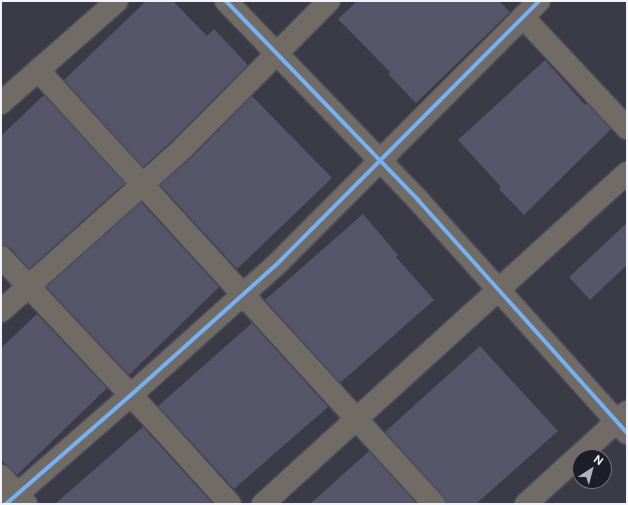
<!DOCTYPE html>
<style>
body{margin:0}
#map{position:relative;width:628px;height:505px;overflow:hidden;background:#3b3a47;font-family:"Public Sans",sans-serif}
div>[style]{position:absolute}
.building>*{inset:0;background:#565569}
.roads{filter:drop-shadow(0 0 1px #595864) drop-shadow(0 0 1px #595864)}
.minor>*{height:22px;margin:-11px;padding:0 11px;transform-origin:11px;border-radius:11px;background:#716b65}
.cycleway>*{height:4px;margin:-2px;padding:0 2px;transform-origin:2px;border-radius:2px;background:#73b2f8}
span{translate:-50% -50%;white-space:nowrap;text-align:center;line-height:1.15;-webkit-text-stroke:4px #1e1e28;paint-order:stroke}
.frame{position:absolute;inset:0;border:2px solid #f3f3ff;pointer-events:none}
.north{position:absolute;left:572px;top:449px;width:40px;height:40px;box-sizing:border-box;background:#1e1e28;border:1px solid #73737e;border-radius:50%;rotate:36deg;font-size:11px;font-weight:700;line-height:16px;text-align:center;color:#f3f3ff}
.north::after{content:'';display:block;margin:auto;width:14px;height:18px;background:#b3b2bf;clip-path:polygon(50% 0,100% 100%,50% 72%,0 100%)}
</style>
<div id="map">
<div class="building">
<i style="clip-path:polygon(146px 1px,173px 1px,207px 36px,214px 29px,248px 65px,174px 139px,143px 167px,64px 80px)"></i>
<i style="clip-path:polygon(357px 1px,499px 1px,510px 12px,416px 103px,388px 74px,390px 72px,338px 19px)"></i>
<i style="clip-path:polygon(545px 60px,585px 105px,587px 103px,611px 129px,524px 215px,499px 189px,501px 187px,458px 140px)"></i>
<i style="clip-path:polygon(44px 95px,125px 183px,29px 269px,10px 248px,1px 245px,1px 136px)"></i>
<i style="clip-path:polygon(252px 96px,332px 178px,237px 269px,160px 185px,192px 157px)"></i>
<i style="clip-path:polygon(141px 202px,219px 287px,129px 375px,46px 287px)"></i>
<i style="clip-path:polygon(363px 214px,398px 255px,396px 257px,434px 300px,340px 383px,265px 300px)"></i>
<i style="clip-path:polygon(627px 223px,627px 265px,590px 300px,569px 277px)"></i>
<i style="clip-path:polygon(37px 314px,107px 388px,17px 475px,1px 460px,1px 348px)"></i>
<i style="clip-path:polygon(252px 323px,328px 407px,234px 489px,158px 406px)"></i>
<i style="clip-path:polygon(480px 346px,558px 431px,476px 504px,446px 504px,443px 496px,385px 432px)"></i>
<i style="clip-path:polygon(143px 427px,213px 504px,55px 504px)"></i>
<i style="clip-path:polygon(369px 451px,417px 504px,310px 504px)"></i>
</div>
<div class="roads">
<div class="minor">
<i style="left:226px;top:1px;width:277px;rotate:46deg"></i>
<i style="left:418px;top:200px;width:313px;rotate:48.1deg"></i>
<i style="left:523px;top:17px;width:152px;rotate:46.9deg"></i>
<i style="left:38px;top:70px;width:588px;rotate:47.62deg"></i>
<i style="left:1px;top:103px;width:154px;rotate:-41.3deg"></i>
<i style="left:1px;top:257px;width:226px;rotate:46.8deg"></i>
<i style="left:156px;top:422px;width:110px;rotate:47.9deg"></i>
<i style="left:1px;top:311px;width:244px;rotate:-41.8deg"></i>
<i style="left:183px;top:148px;width:207px;rotate:-45.2deg"></i>
<i style="left:1px;top:476px;width:38px;rotate:48deg"></i>
<i style="left:6px;top:504px;width:166px;rotate:-41.1deg"></i>
<i style="left:131px;top:395px;width:193px;rotate:-41.9deg"></i>
<i style="left:275px;top:266px;width:374px;rotate:-45.1deg"></i>
<i style="left:263px;top:504px;width:492px;rotate:-42.3deg"></i>
<i style="left:526px;top:504px;width:137px;rotate:-42.3deg"></i>
</div>
</div>
<div class="cycleway">
<i style="left:226px;top:1px;width:277px;rotate:46deg"></i>
<i style="left:418px;top:200px;width:313px;rotate:48.1deg"></i>
<i style="left:6px;top:504px;width:166px;rotate:-41.1deg"></i>
<i style="left:131px;top:395px;width:193px;rotate:-41.9deg"></i>
<i style="left:275px;top:266px;width:374px;rotate:-45.1deg"></i>
</div>
<div class="frame"></div>
<div class="north">N</div>
</div>
